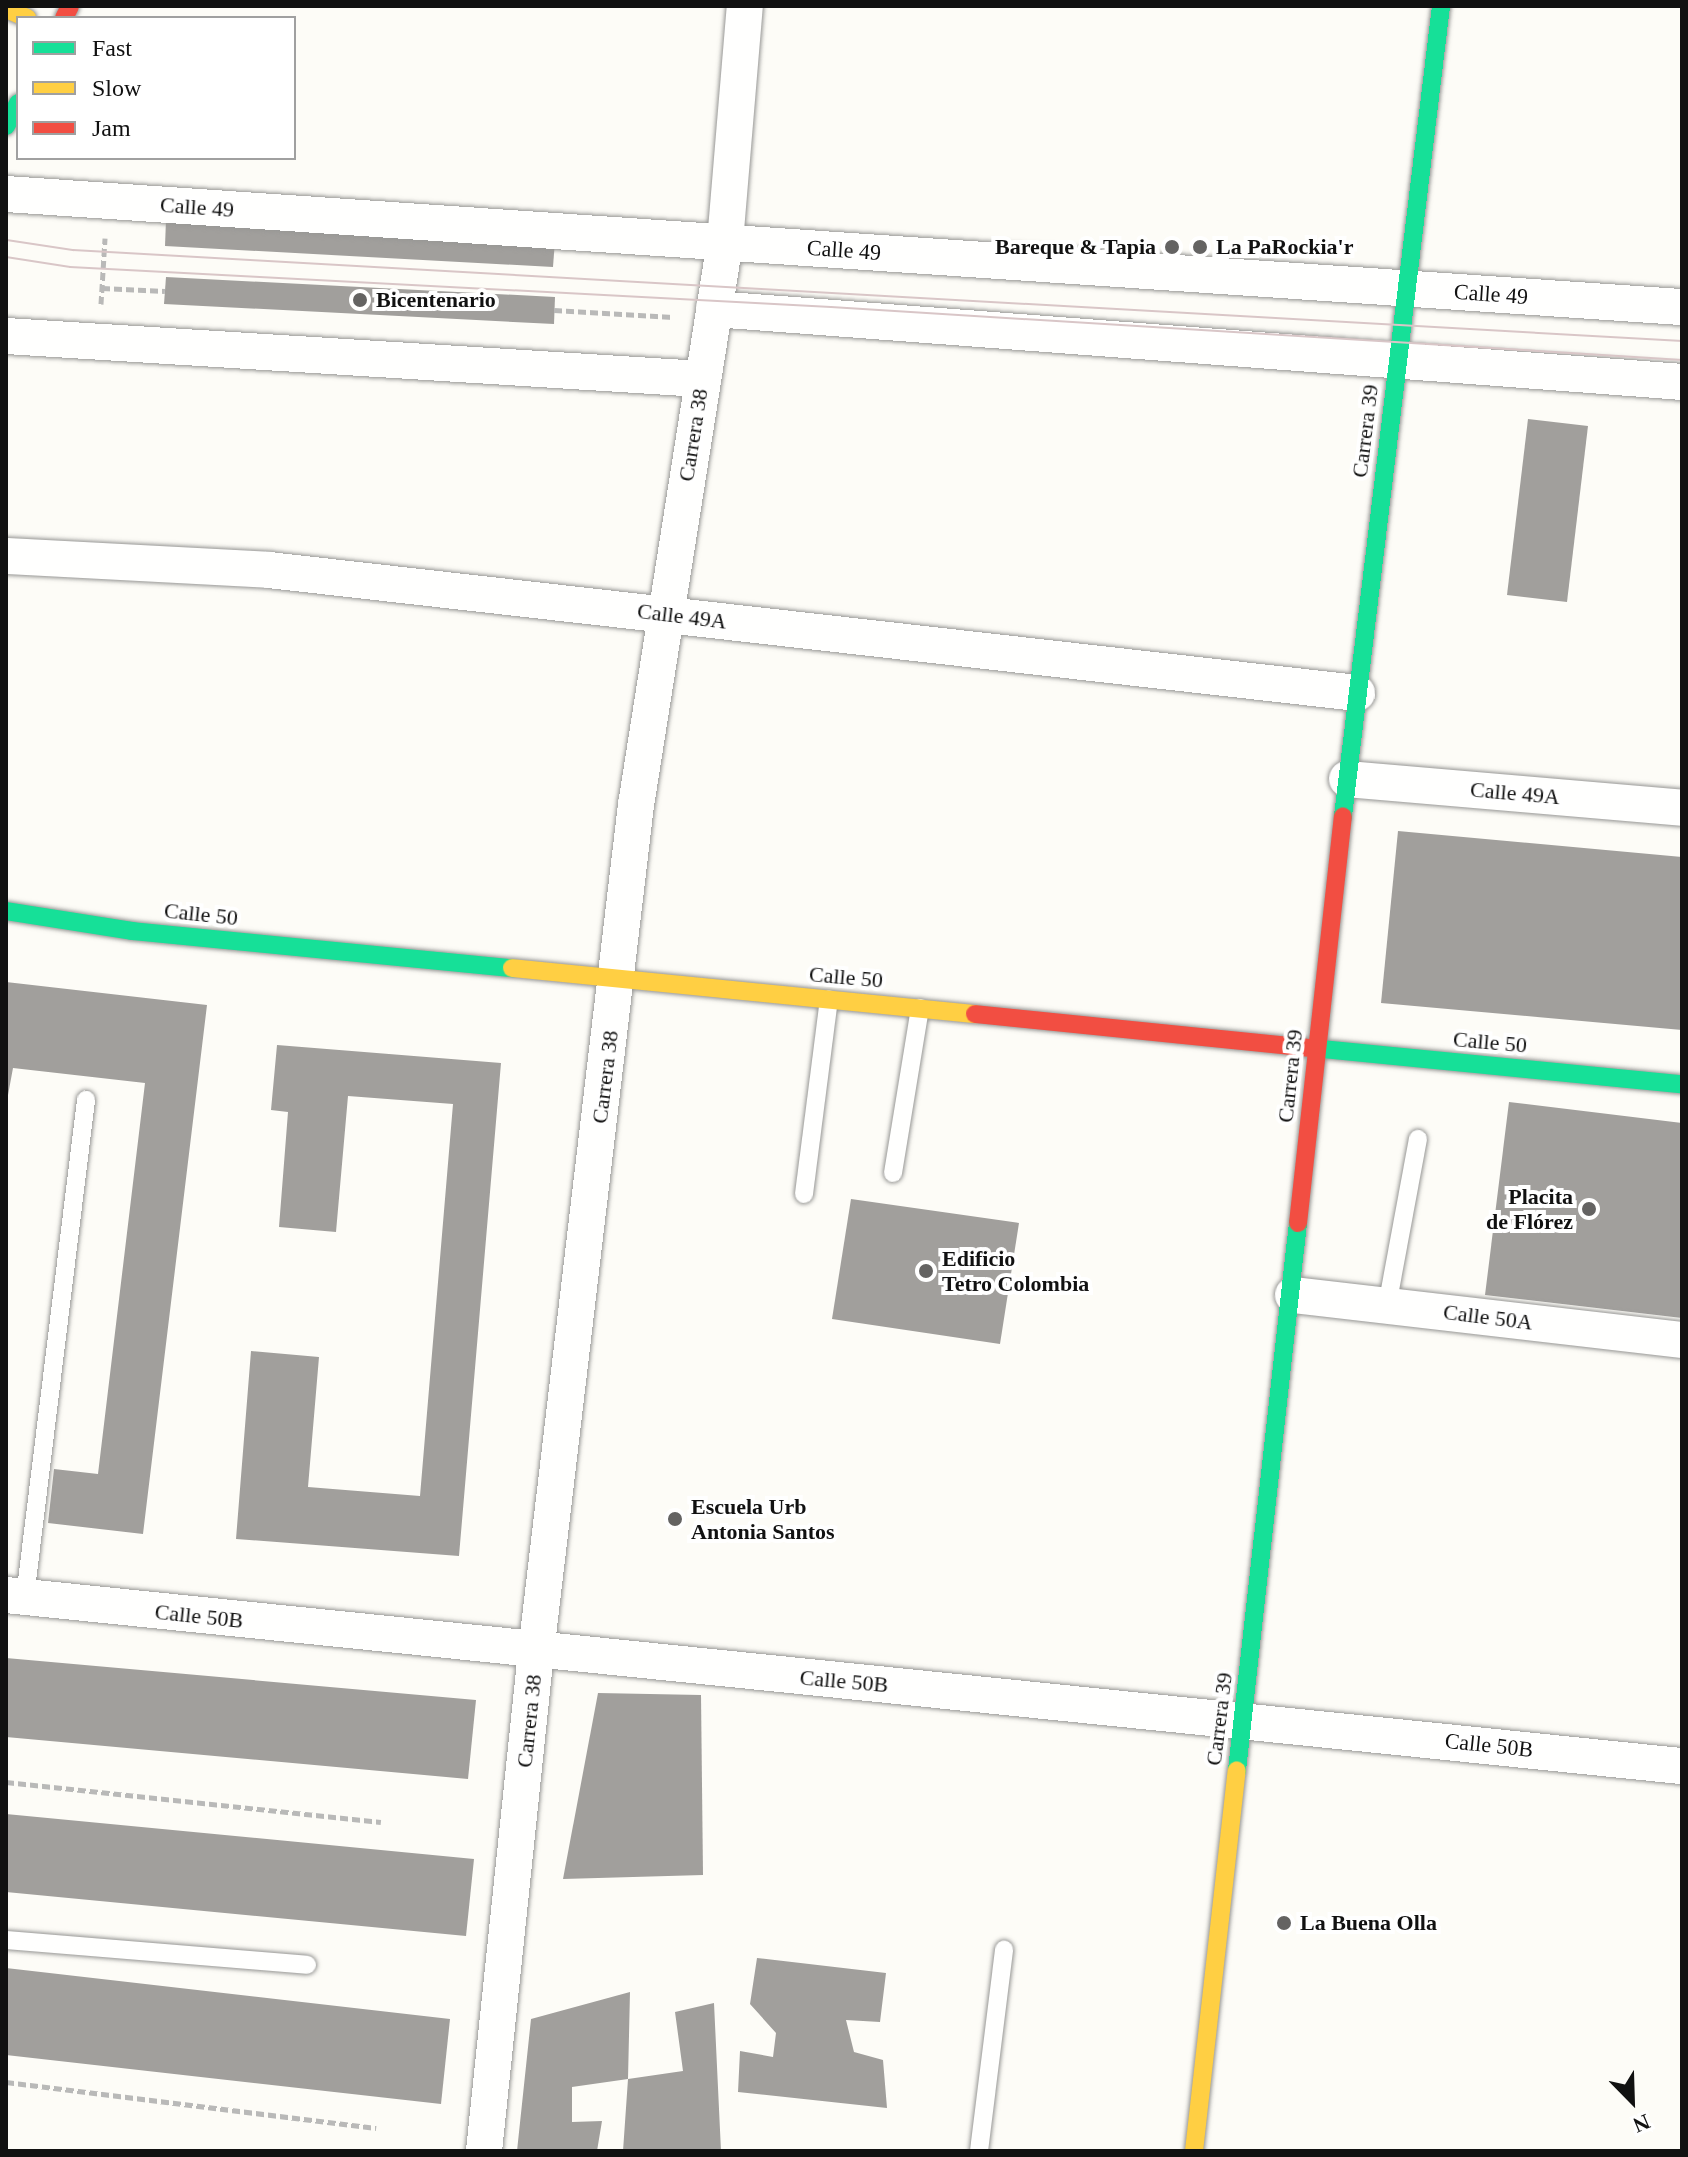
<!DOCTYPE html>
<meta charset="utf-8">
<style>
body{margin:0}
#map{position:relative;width:1688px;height:2157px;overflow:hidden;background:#fdfcf7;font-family:"Times New Roman",serif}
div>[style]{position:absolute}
.building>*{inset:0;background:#a19f9c}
.path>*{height:5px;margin-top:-2.5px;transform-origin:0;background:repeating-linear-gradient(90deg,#b9b9b8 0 8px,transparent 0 12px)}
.roads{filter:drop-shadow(0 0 2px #979795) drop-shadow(0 0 2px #979795)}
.lane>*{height:18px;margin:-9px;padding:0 9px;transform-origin:9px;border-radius:9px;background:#fffffe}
.street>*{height:36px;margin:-18px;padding:0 18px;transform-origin:18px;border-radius:18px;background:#fffffe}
.fast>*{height:18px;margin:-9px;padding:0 9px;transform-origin:9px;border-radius:9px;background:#16e098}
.slow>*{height:18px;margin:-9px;padding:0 9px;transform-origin:9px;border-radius:9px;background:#ffcf43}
.jam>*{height:18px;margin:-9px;padding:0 9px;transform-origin:9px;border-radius:9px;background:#f24e42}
.tram>*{height:2px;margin:-1px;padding:0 1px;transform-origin:1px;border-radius:1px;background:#d9c6c7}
.dots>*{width:22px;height:22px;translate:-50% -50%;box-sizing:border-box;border:4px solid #fff;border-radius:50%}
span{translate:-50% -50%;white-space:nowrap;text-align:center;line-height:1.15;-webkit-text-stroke:8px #fff;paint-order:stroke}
.street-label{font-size:22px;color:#111}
.poi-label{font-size:22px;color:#111;font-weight:700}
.right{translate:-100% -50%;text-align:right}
.left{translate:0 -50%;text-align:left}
.frame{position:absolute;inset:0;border:8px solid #111;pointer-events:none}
.legend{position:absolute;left:16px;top:16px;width:280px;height:144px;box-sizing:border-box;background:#fff;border:2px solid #a0a0a0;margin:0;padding:10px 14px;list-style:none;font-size:24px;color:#111}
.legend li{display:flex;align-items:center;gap:16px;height:40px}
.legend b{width:40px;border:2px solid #a0a0a0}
.north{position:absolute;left:1592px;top:2061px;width:80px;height:80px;-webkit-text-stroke:6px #fff;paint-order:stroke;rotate:157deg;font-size:22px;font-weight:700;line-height:32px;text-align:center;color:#111}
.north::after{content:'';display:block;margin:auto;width:28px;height:36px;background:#111;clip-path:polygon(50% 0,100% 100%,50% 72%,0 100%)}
</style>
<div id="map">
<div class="building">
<i style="clip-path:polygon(166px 220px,555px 240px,553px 267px,165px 246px)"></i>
<i style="clip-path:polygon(166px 277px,555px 297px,554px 324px,164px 304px)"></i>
<i style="clip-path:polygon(1528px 419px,1588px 426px,1567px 602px,1507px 595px)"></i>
<i style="clip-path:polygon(1398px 831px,1682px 857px,1682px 1030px,1381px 1003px)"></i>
<i style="clip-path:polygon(6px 982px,207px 1005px,143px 1534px,48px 1523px,54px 1469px,98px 1474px,145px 1083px,13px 1068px,6px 1106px)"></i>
<i style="clip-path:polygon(277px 1045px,501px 1063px,459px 1556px,236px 1539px,251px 1351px,319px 1357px,308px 1487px,420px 1496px,453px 1104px,348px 1096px,336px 1232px,279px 1227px,288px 1112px,271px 1110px)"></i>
<i style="clip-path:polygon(1509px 1102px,1682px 1123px,1682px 1318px,1485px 1295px)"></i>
<i style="clip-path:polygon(851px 1199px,1019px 1223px,1000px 1344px,832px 1319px)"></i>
<i style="clip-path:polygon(6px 1658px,476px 1700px,468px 1779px,6px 1737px)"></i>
<i style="clip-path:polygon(598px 1693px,701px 1695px,703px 1875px,563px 1879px)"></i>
<i style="clip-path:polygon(6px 1814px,474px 1859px,466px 1936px,6px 1892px)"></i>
<i style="clip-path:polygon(757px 1958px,886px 1973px,880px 2022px,846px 2020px,854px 2052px,883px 2060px,887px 2108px,738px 2092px,740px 2051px,773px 2057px,776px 2033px,750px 2004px)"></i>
<i style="clip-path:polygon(6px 1968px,450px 2019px,441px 2104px,6px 2055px)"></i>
<i style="clip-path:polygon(630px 1992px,628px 2079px,572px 2087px,572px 2122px,602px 2121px,597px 2151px,517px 2151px,531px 2019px)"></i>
<i style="clip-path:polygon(714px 2003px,721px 2151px,623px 2151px,628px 2079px,683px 2071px,675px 2012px)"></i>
</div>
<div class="path">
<i style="left:102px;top:288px;width:63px;rotate:2.7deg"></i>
<i style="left:101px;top:304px;width:66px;rotate:-86.5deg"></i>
<i style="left:554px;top:310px;width:119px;rotate:3.4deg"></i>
<i style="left:6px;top:1782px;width:377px;rotate:6.1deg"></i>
<i style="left:6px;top:2082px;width:373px;rotate:7.1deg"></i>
</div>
<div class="roads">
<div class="lane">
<i style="left:893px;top:1173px;width:167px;rotate:-80.7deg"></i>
<i style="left:804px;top:1194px;width:196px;rotate:-82.7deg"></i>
<i style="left:1387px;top:1306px;width:170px;rotate:-79.5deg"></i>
<i style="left:25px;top:1597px;width:501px;rotate:-83deg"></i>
<i style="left:6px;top:1940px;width:302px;rotate:4.7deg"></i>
<i style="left:979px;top:2151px;width:203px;rotate:-82.9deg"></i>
</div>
<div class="street">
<i style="left:6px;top:194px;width:1680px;rotate:3.86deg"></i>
<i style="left:714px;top:309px;width:971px;rotate:4.31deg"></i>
<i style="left:6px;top:336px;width:697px;rotate:3.54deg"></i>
<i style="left:6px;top:556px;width:263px;rotate:3deg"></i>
<i style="left:269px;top:570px;width:1095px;rotate:6.45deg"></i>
<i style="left:1347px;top:779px;width:336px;rotate:4.9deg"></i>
<i style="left:1293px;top:1295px;width:392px;rotate:6.6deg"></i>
<i style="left:6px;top:1595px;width:1685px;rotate:5.83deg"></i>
<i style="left:484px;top:2151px;width:502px;rotate:-84.05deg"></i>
<i style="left:536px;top:1652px;width:853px;rotate:-83.27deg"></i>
<i style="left:636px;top:805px;width:570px;rotate:-81.02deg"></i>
<i style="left:725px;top:242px;width:237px;rotate:-85.2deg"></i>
</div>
<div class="fast">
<i style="left:6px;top:126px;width:26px;rotate:-62deg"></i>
<i style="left:1343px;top:816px;width:816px;rotate:-83.1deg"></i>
<i style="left:6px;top:911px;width:128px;rotate:9deg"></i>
<i style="left:132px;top:931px;width:382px;rotate:5.6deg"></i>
<i style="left:1312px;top:1048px;width:372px;rotate:5.6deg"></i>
<i style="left:1237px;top:1770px;width:550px;rotate:-83.64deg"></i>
</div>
<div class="slow">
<i style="left:6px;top:9px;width:23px;rotate:23deg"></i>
<i style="left:512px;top:968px;width:465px;rotate:5.7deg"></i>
<i style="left:1194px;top:2151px;width:383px;rotate:-83.6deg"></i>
</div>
<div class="jam">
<i style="left:64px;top:18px;width:13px;rotate:-63deg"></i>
<i style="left:975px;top:1014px;width:339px;rotate:5.8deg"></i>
<i style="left:1298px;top:1223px;width:409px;rotate:-83.7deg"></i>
</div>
</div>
<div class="tram">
<i style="left:6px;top:240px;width:68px;rotate:8.5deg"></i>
<i style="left:73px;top:250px;width:1612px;rotate:3.24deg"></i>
<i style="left:6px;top:257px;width:65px;rotate:8.9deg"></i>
<i style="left:70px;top:267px;width:762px;rotate:3.01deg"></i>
<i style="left:831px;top:307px;width:853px;rotate:3.56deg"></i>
</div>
<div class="dots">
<i style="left:1172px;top:247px;background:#646362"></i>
<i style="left:1200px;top:247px;background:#646362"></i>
<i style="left:360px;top:300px;background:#646362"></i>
<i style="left:1589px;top:1209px;background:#646362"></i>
<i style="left:926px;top:1271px;background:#646362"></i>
<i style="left:675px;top:1519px;background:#646362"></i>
<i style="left:1284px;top:1923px;background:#646362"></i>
</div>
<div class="street-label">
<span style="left:197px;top:207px;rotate:4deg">Calle 49</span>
<span style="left:844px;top:250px;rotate:4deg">Calle 49</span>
<span style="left:1491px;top:294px;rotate:4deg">Calle 49</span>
<span style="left:1365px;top:431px;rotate:-83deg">Carrera 39</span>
<span style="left:693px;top:435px;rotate:-81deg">Carrera 38</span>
<span style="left:682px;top:616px;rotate:7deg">Calle 49A</span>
<span style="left:1515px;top:793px;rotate:5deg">Calle 49A</span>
<span style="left:201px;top:914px;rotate:6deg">Calle 50</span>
<span style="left:846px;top:977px;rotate:5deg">Calle 50</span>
<span style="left:1490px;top:1042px;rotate:5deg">Calle 50</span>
<span style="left:1290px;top:1076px;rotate:-84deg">Carrera 39</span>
<span style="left:605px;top:1077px;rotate:-83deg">Carrera 38</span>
<span style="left:1488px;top:1317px;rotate:7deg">Calle 50A</span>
<span style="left:199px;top:1616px;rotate:6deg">Calle 50B</span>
<span style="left:844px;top:1681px;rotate:5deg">Calle 50B</span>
<span style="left:1219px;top:1719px;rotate:-83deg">Carrera 39</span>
<span style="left:529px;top:1721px;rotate:-84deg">Carrera 38</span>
<span style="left:1489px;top:1745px;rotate:6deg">Calle 50B</span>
</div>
<div class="poi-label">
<span class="right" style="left:1156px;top:247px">Bareque &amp; Tapia</span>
<span class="left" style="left:1216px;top:247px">La PaRockia'r</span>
<span class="left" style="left:376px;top:300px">Bicentenario</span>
<span class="right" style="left:1573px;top:1209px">Placita<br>de Flórez</span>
<span class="left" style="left:942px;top:1271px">Edificio<br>Tetro Colombia</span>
<span class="left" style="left:691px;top:1519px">Escuela Urb<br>Antonia Santos</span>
<span class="left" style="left:1300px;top:1923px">La Buena Olla</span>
</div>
<div class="frame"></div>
<ul class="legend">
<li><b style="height:10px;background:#16e098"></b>Fast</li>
<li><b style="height:10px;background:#ffcf43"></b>Slow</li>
<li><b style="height:10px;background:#f24e42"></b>Jam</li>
</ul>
<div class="north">N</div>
</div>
